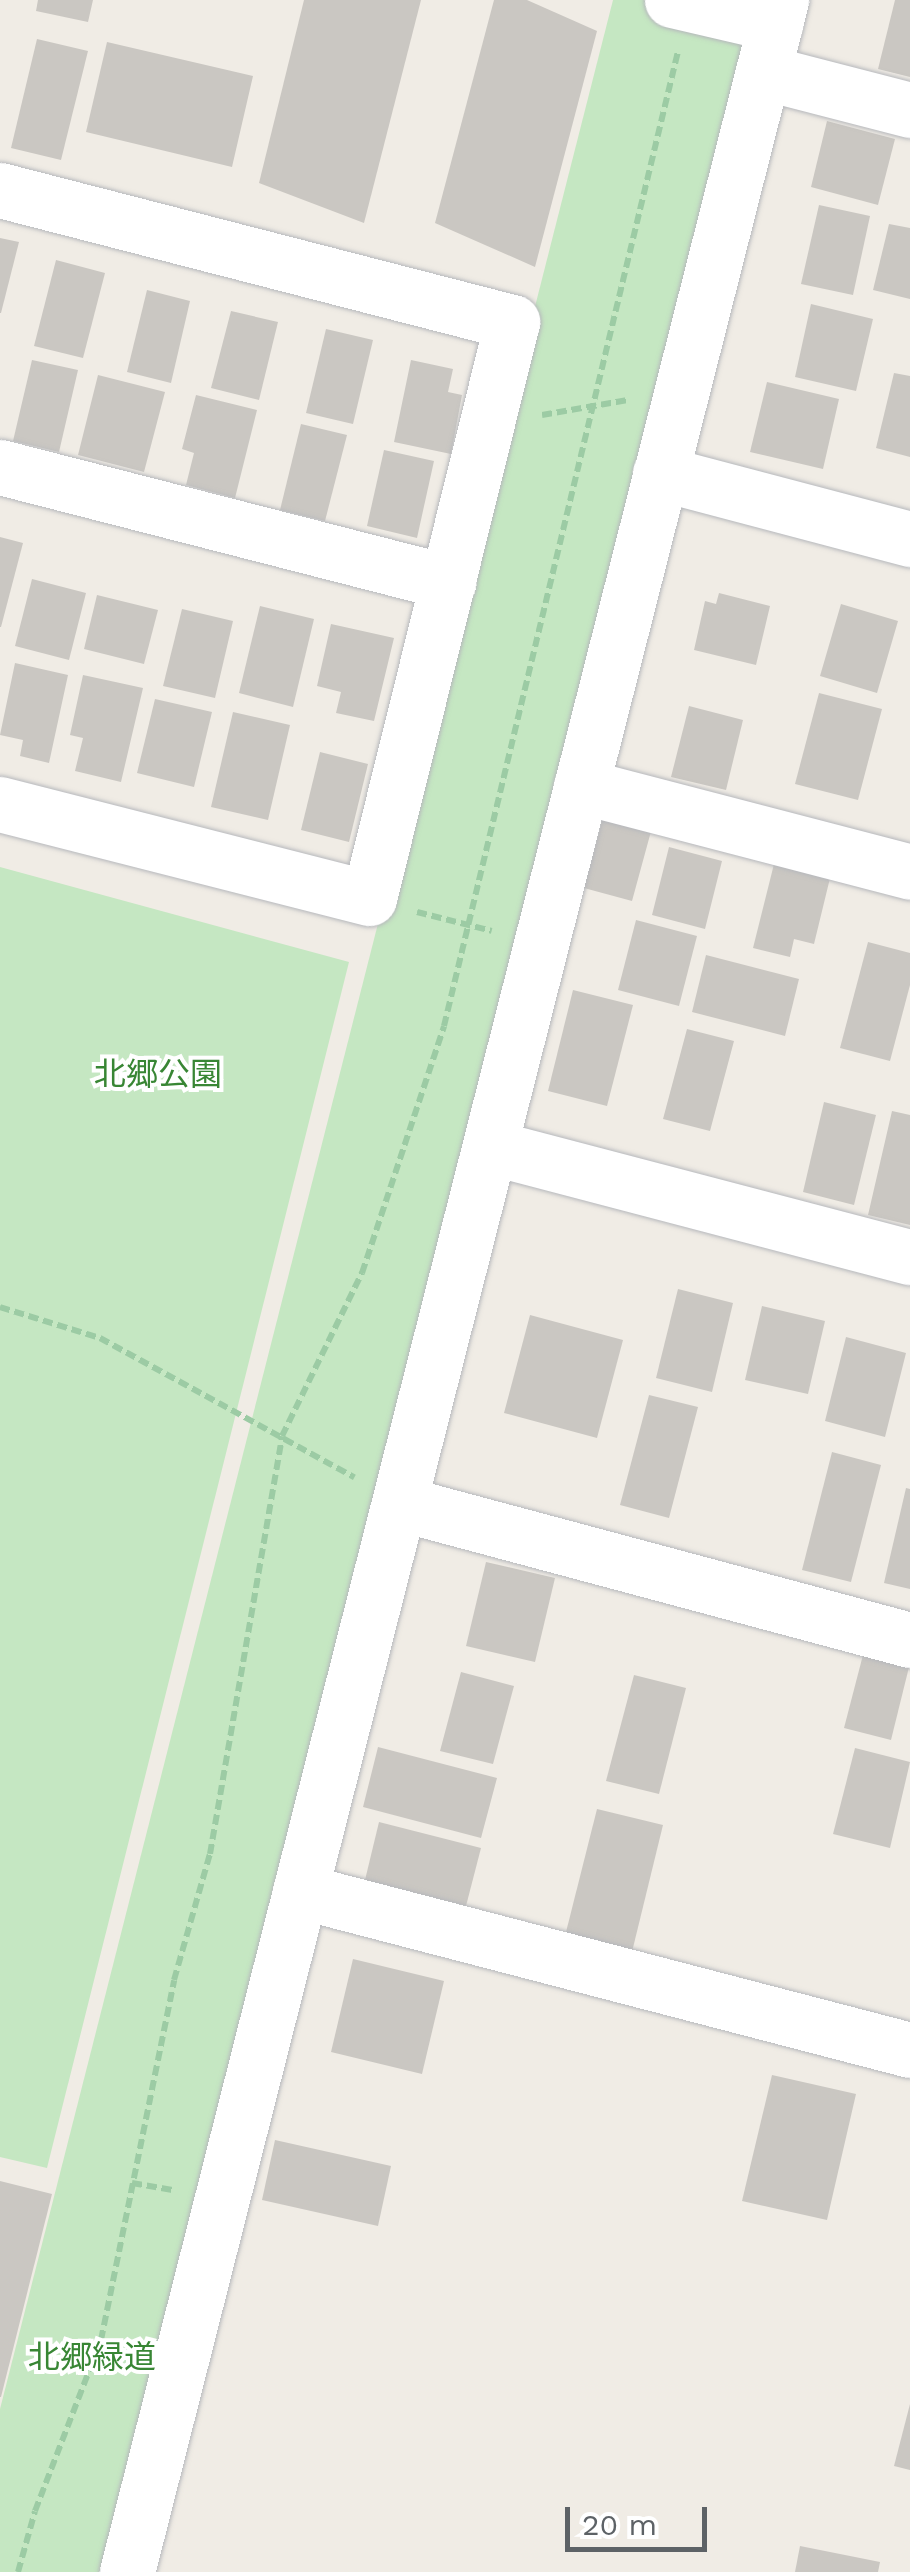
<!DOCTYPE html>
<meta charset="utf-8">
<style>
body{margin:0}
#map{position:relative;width:910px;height:2572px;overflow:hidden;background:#f0ece5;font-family:"Work Sans","Noto Sans JP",sans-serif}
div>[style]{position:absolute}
.green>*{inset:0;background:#c5e7c2}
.building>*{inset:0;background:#cac7c2}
.path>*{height:6px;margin-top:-3px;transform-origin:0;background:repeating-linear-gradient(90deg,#9ccba4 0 10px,transparent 0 15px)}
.roads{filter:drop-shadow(0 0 2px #b6b8bc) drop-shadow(0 0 2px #b6b8bc)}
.minor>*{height:55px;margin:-27.5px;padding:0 27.5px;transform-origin:27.5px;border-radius:27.5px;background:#fff}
span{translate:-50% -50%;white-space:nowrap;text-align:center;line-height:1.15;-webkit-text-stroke:8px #fff;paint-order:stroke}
.park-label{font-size:32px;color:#388634}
.scale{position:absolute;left:565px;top:2507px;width:142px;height:45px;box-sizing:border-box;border:5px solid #5d6266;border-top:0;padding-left:12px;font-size:30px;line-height:35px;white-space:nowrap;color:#5d6266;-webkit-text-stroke:8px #fff;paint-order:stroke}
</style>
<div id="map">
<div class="green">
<i style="clip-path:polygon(613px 0,769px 0,117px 2572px,0 2572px,0 2409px)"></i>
<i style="clip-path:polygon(0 867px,349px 962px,47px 2168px,0 2157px)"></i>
</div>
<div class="building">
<i style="clip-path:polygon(38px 0,93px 0,88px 22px,36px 11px)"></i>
<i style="clip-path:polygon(304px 0,421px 0,364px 223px,259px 183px)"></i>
<i style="clip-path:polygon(494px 0,527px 0,597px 31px,535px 267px,435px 223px)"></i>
<i style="clip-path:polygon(895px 0,910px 0,910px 77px,878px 69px)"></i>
<i style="clip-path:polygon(37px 39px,88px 51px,61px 160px,11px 148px)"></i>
<i style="clip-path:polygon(107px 42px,253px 76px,232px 167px,86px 132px)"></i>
<i style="clip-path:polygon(827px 121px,895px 139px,878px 205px,811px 187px)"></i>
<i style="clip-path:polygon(819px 205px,870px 216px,853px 295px,801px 284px)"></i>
<i style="clip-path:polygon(889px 224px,910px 228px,910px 299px,873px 290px)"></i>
<i style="clip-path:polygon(0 238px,19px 242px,1px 313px,0 313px)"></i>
<i style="clip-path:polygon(56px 260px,105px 273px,83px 358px,34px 346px)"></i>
<i style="clip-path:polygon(147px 290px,190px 301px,171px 383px,127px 372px)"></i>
<i style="clip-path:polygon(811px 304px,873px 319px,856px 391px,795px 377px)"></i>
<i style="clip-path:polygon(231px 311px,278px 322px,259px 400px,211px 388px)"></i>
<i style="clip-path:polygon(326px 329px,373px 340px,353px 424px,306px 413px)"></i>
<i style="clip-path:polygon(32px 360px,78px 370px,59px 452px,13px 441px)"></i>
<i style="clip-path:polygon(411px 360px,453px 369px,448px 392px,462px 395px,451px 454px,394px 442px)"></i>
<i style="clip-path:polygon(894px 373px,910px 376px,910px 457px,876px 448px)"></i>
<i style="clip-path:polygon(98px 375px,165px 392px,144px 472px,78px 455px)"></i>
<i style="clip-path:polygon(767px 382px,839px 399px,823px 469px,750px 452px)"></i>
<i style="clip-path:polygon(196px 395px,257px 410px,235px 498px,186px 485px,194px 453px,182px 449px)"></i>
<i style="clip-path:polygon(301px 424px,347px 435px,325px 521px,280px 510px)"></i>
<i style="clip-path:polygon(384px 450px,434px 461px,417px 538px,367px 526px)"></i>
<i style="clip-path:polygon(0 537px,23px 543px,1px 627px,0 627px)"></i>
<i style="clip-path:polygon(32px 579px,86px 593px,69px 660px,15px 646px)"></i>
<i style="clip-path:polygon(719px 593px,770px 606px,756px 665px,694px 650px,705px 601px,716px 604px)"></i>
<i style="clip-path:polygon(97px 595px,158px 610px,144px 664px,84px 649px)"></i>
<i style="clip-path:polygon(841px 604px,898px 621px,877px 693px,820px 676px)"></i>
<i style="clip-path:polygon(260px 606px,314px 619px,293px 707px,239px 693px)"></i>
<i style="clip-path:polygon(182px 609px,233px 621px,215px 698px,163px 686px)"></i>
<i style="clip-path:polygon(331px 624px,394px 638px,374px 721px,336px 713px,341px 692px,317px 686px)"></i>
<i style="clip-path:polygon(15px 663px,68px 675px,49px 763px,20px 756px,23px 740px,0 735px)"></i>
<i style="clip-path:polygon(83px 675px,143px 688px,121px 782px,75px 771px,83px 738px,70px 735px)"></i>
<i style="clip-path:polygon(819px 693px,882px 709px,858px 800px,795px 784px)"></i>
<i style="clip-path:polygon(155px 699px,212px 712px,194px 787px,137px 773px)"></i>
<i style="clip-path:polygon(689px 706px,743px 720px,726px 790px,671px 777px)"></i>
<i style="clip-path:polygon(233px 712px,290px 725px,268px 820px,211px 807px)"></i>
<i style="clip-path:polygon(320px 752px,368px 764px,349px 842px,301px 830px)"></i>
<i style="clip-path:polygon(605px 810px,653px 824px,632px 901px,584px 888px)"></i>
<i style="clip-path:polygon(669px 847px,722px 861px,705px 929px,652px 915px)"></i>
<i style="clip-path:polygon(775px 860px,831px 874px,814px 944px,794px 939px,790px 957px,753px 948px)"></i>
<i style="clip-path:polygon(636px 920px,697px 936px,679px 1006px,618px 990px)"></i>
<i style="clip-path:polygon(868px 942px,910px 953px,910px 985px,890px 1061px,840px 1048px)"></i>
<i style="clip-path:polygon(706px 955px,799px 979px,785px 1036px,692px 1012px)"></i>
<i style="clip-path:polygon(573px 990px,633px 1005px,607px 1106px,548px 1091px)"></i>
<i style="clip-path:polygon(687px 1029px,734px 1041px,710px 1131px,663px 1119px)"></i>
<i style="clip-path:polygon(824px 1102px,876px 1115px,854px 1205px,803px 1192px)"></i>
<i style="clip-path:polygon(892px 1111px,910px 1115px,910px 1225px,868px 1215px)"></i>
<i style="clip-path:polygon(678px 1289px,733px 1303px,712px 1392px,656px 1378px)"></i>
<i style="clip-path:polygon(762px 1306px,825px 1321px,808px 1394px,745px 1380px)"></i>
<i style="clip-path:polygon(530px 1315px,623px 1340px,597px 1438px,504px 1413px)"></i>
<i style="clip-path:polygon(846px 1337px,906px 1353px,885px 1437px,825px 1421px)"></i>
<i style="clip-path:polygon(649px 1395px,698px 1407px,669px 1518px,620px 1505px)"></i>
<i style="clip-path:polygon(832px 1452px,881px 1465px,851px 1582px,802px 1570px)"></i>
<i style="clip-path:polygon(906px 1488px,910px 1489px,910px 1589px,884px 1583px)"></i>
<i style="clip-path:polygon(486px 1562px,555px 1578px,535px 1662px,466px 1646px)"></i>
<i style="clip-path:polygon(864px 1651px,910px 1663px,891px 1740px,844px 1728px)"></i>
<i style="clip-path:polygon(461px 1672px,514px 1686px,493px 1764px,440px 1751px)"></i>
<i style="clip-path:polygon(634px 1675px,686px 1688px,659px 1794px,606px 1781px)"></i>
<i style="clip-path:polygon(378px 1747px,497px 1778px,481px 1838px,363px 1807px)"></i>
<i style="clip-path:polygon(855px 1748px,910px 1762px,890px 1848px,833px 1834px)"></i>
<i style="clip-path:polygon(597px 1809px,663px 1825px,631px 1956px,564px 1940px)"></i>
<i style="clip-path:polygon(379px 1822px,481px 1848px,466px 1906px,365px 1880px)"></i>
<i style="clip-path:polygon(353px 1959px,444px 1981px,422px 2074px,331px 2052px)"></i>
<i style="clip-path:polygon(772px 2075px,856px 2094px,827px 2220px,742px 2201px)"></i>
<i style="clip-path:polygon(275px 2140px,391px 2166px,378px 2226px,262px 2200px)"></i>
<i style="clip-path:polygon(0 2181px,52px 2194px,1px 2397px,0 2397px)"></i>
<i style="clip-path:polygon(910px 2404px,910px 2470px,894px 2466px)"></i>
<i style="clip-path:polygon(800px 2546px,880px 2562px,878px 2572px,795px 2572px)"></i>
</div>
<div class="path">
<i style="left:542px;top:415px;width:87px;rotate:-9.9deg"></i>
<i style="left:417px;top:912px;width:77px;rotate:14.2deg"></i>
<i style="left:0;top:1307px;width:105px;rotate:17.2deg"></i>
<i style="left:100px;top:1338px;width:290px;rotate:28.7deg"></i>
<i style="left:132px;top:2183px;width:41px;rotate:9.9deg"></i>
<i style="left:18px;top:2572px;width:63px;rotate:-74.4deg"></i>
<i style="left:35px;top:2511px;width:183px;rotate:-68.9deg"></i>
<i style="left:101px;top:2340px;width:367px;rotate:-78.5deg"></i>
<i style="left:174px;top:1980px;width:131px;rotate:-74.1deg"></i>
<i style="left:210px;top:1854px;width:424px;rotate:-80.2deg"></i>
<i style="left:282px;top:1436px;width:182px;rotate:-63.9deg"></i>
<i style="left:362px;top:1273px;width:260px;rotate:-71.6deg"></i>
<i style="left:444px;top:1026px;width:1003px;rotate:-76.5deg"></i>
</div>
<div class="roads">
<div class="minor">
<i style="left:672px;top:0;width:106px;rotate:13.1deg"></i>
<i style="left:763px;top:72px;width:152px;rotate:14.5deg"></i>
<i style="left:0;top:190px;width:529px;rotate:14.46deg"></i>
<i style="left:512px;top:322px;width:593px;rotate:103.94deg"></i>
<i style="left:369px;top:898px;width:381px;rotate:-165.7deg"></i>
<i style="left:0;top:467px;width:463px;rotate:14.4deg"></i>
<i style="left:660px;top:473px;width:259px;rotate:14.8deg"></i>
<i style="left:581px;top:786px;width:340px;rotate:14.6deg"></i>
<i style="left:490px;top:1147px;width:434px;rotate:14.7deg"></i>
<i style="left:399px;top:1503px;width:529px;rotate:15.01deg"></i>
<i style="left:300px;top:1891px;width:630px;rotate:14.61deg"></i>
<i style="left:127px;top:2572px;width:2654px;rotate:-75.73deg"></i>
</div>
</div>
<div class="park-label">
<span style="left:158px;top:1074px">北郷公園</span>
<span style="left:92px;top:2357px">北郷緑道</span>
</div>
<div class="scale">20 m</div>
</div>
